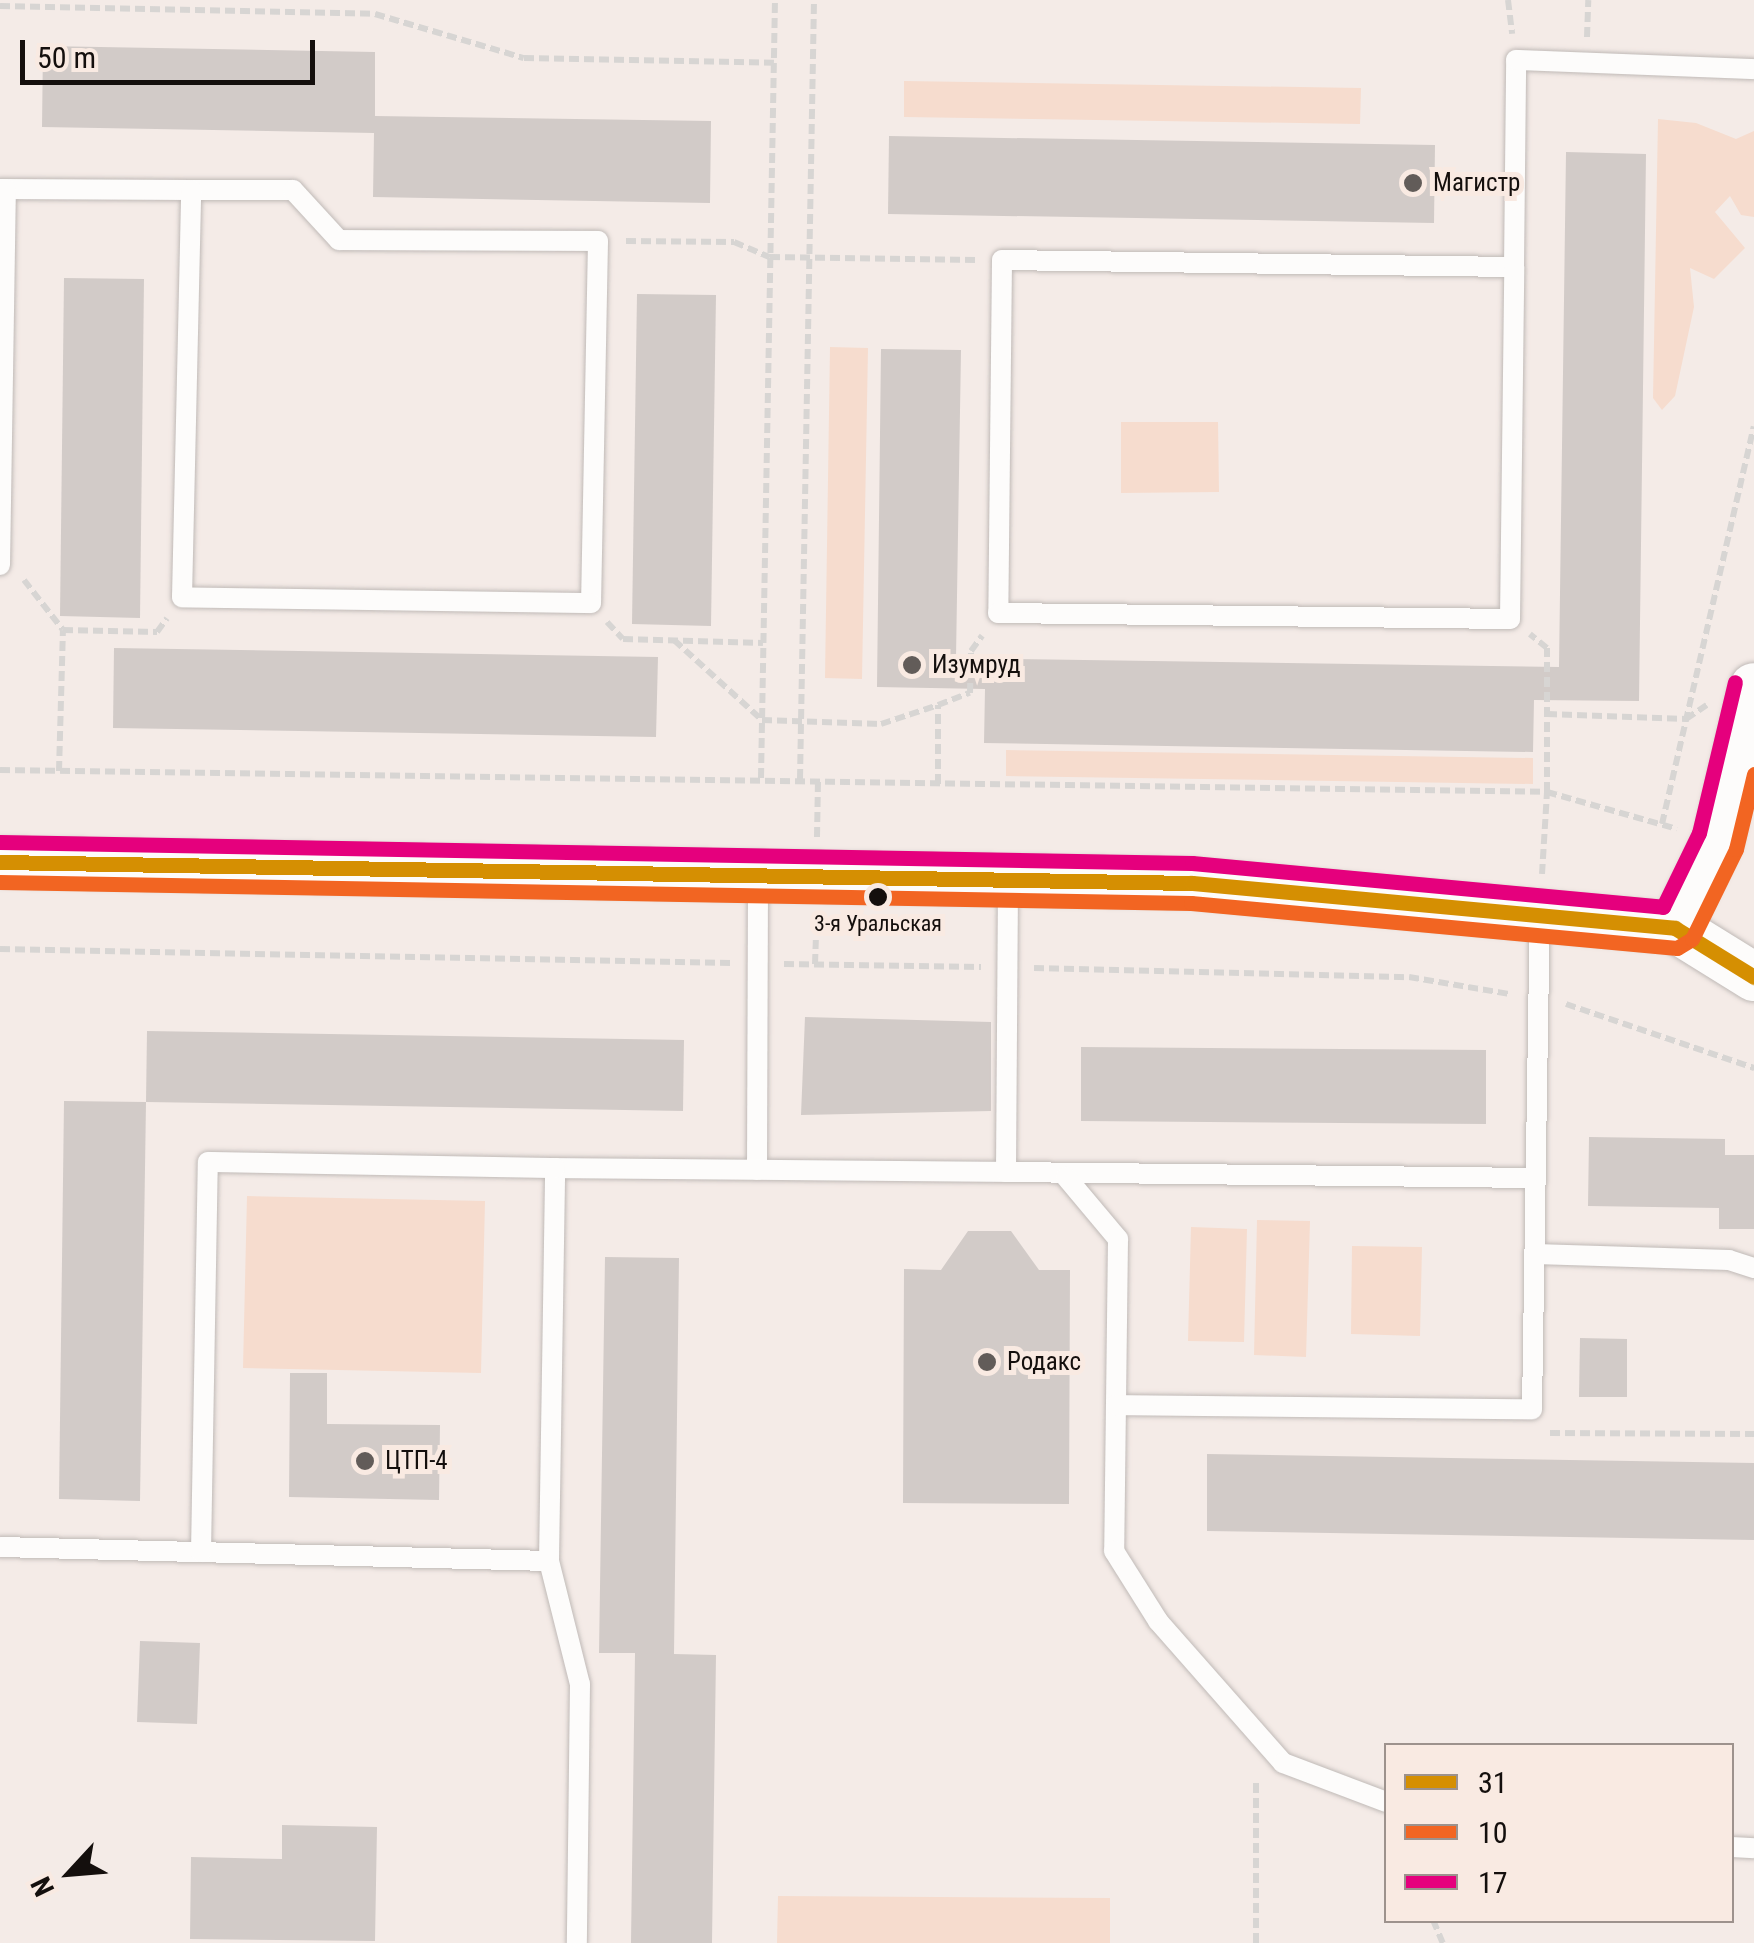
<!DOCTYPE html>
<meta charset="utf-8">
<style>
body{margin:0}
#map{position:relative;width:1754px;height:1943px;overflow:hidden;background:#f4ebe7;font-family:"Roboto Condensed",sans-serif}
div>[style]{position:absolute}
.green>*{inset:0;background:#f6dcce}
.building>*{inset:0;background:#d2cbc8}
.path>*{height:6px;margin-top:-3px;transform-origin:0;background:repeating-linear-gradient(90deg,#d7d5d3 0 10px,transparent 0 15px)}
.roads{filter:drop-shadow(0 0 2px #c0bab7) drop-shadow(0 0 2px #c0bab7)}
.service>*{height:20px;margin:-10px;padding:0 10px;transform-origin:10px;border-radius:10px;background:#fdfcfb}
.tertiary>*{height:48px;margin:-24px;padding:0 24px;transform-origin:24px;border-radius:24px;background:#fdfcfb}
.bus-1>*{height:15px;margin:-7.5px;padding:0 7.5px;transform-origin:7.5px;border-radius:7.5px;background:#d58f02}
.bus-2>*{height:15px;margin:-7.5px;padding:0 7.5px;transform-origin:7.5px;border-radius:7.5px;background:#f26522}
.bus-3>*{height:15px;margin:-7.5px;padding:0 7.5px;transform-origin:7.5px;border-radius:7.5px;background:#e5007d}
.dots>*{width:28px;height:28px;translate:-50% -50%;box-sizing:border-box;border:5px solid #f9eae2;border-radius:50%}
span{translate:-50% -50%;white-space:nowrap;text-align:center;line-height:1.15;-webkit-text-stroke:10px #f9eae2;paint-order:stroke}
.bus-label{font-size:22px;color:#140f0d}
.poi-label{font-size:25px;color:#140f0d}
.left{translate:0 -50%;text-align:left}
.legend{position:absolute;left:1384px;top:1743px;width:350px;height:180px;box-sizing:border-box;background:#f9eae2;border:2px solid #9d928d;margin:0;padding:12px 18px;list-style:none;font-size:30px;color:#140f0d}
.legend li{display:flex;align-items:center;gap:20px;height:50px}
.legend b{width:50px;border:2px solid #9d928d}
.north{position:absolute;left:20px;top:1823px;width:100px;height:100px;-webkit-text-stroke:8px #f9eae2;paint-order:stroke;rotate:244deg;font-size:28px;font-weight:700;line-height:40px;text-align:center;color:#140f0d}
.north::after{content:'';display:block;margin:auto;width:35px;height:45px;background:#140f0d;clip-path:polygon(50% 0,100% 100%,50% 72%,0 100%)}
.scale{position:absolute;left:20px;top:40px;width:295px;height:45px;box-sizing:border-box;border:5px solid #140f0d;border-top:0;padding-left:12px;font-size:30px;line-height:35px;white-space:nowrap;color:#140f0d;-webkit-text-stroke:8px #f9eae2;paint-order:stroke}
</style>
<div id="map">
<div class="green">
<i style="clip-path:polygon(904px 81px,1361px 88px,1360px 124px,904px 117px)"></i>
<i style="clip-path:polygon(1658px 119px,1696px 123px,1736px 139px,1754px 131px,1754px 217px,1741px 215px,1730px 196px,1715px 212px,1745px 248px,1714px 279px,1690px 268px,1694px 307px,1675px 396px,1662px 410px,1653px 398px)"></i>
<i style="clip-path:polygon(830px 347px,868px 348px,862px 679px,825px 678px)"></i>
<i style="clip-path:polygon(1121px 422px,1218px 422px,1219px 492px,1121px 493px)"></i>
<i style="clip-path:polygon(1006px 750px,1533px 758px,1533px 784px,1006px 776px)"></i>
<i style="clip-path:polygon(247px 1196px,485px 1201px,481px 1373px,243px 1368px)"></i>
<i style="clip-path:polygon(1257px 1220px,1310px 1221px,1306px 1357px,1254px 1355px)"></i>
<i style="clip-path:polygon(1191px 1227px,1247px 1229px,1244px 1342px,1188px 1341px)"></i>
<i style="clip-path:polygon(1352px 1246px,1422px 1247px,1420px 1336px,1351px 1334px)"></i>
<i style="clip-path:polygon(778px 1896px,1110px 1898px,1110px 1943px,777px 1943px)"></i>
</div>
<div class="building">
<i style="clip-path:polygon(43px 46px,375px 52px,375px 116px,711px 121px,710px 203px,373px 197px,374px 133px,42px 127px)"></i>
<i style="clip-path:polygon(889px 136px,1435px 145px,1434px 223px,888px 214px)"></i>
<i style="clip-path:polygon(1566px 152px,1646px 154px,1639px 701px,1534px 700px,1533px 752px,984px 743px,985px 689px,877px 687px,881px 349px,961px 350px,956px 658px,1559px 667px)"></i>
<i style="clip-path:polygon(64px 278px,144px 279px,140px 618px,60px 616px)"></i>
<i style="clip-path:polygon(637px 294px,716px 295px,711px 626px,632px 624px)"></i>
<i style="clip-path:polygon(114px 648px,658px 657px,656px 737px,113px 728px)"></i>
<i style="clip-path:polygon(805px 1017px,991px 1022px,991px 1111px,801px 1115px)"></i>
<i style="clip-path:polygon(147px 1031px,684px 1040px,683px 1111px,146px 1102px)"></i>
<i style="clip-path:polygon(1081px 1047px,1486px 1050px,1486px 1124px,1081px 1121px)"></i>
<i style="clip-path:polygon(64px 1101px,146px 1102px,140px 1501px,59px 1499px)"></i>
<i style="clip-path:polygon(1589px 1137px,1725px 1139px,1725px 1155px,1754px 1155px,1754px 1229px,1719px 1229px,1719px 1208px,1588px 1206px)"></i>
<i style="clip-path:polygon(968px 1231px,1011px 1231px,1039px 1270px,1070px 1270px,1069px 1504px,903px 1503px,904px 1269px,941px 1270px)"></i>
<i style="clip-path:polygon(605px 1257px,679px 1258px,674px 1654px,716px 1655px,712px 1943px,631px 1943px,635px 1653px,599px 1653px)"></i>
<i style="clip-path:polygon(1580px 1338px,1627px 1339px,1627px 1397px,1579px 1397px)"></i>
<i style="clip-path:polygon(290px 1373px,327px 1373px,327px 1424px,440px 1425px,439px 1500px,289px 1497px)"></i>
<i style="clip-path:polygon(1207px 1454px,1754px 1463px,1754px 1540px,1207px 1531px)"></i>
<i style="clip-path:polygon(140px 1641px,200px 1643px,197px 1724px,137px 1722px)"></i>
<i style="clip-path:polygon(282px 1825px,377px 1827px,375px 1941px,190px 1939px,191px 1857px,282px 1859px)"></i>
</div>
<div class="path">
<i style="left:1508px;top:0;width:34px;rotate:83deg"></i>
<i style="left:0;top:6px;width:375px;rotate:1.2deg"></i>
<i style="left:375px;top:14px;width:155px;rotate:16.5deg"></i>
<i style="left:524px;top:58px;width:250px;rotate:1.1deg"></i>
<i style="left:1587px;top:37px;width:37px;rotate:-88deg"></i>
<i style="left:626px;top:241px;width:108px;rotate:0.5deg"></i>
<i style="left:734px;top:242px;width:39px;rotate:23deg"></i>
<i style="left:770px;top:257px;width:206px;rotate:0.8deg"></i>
<i style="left:24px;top:580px;width:63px;rotate:52deg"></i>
<i style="left:607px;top:622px;width:23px;rotate:47deg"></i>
<i style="left:623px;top:639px;width:140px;rotate:1.6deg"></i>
<i style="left:674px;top:640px;width:119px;rotate:42.3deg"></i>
<i style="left:762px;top:720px;width:119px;rotate:1.9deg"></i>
<i style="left:881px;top:724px;width:60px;rotate:-18.4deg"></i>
<i style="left:1547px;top:714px;width:139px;rotate:2.1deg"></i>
<i style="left:1686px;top:719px;width:25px;rotate:-34deg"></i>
<i style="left:0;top:770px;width:1547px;rotate:0.81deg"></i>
<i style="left:1547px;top:792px;width:144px;rotate:-90deg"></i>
<i style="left:1547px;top:648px;width:22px;rotate:-141deg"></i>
<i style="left:59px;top:771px;width:141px;rotate:-88.4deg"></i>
<i style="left:63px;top:630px;width:94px;rotate:1.2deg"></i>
<i style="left:157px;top:632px;width:17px;rotate:-54deg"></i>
<i style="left:761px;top:778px;width:778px;rotate:-88.97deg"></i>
<i style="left:800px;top:779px;width:779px;rotate:-88.97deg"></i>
<i style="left:938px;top:784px;width:79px;rotate:-90deg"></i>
<i style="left:938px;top:705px;width:34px;rotate:-21deg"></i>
<i style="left:970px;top:693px;width:42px;rotate:-88.6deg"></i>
<i style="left:971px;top:651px;width:19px;rotate:-54deg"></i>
<i style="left:1662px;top:824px;width:408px;rotate:-77deg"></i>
<i style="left:817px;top:837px;width:56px;rotate:-89deg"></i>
<i style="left:1542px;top:874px;width:82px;rotate:-86.5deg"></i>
<i style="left:1547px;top:792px;width:135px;rotate:15.9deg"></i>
<i style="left:0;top:949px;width:731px;rotate:1.1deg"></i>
<i style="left:784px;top:964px;width:197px;rotate:0.9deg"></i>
<i style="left:815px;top:964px;width:24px;rotate:-88deg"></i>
<i style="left:1034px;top:968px;width:375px;rotate:1.4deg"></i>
<i style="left:1409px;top:977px;width:101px;rotate:9.6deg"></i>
<i style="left:1566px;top:1004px;width:199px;rotate:18.8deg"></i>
<i style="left:1550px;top:1433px;width:204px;rotate:0.3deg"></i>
<i style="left:1433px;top:1920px;width:25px;rotate:67deg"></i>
<i style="left:1256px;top:1943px;width:164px;rotate:-90deg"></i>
</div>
<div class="roads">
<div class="service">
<i style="left:0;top:189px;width:191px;rotate:0.3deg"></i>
<i style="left:191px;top:190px;width:102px"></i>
<i style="left:293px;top:190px;width:68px;rotate:47.4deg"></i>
<i style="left:339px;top:240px;width:259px;rotate:0.2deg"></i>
<i style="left:598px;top:241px;width:362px;rotate:91.1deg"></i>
<i style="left:591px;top:603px;width:409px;rotate:-179.2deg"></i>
<i style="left:182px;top:597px;width:407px;rotate:-88.7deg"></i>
<i style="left:1514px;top:267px;width:512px;rotate:-179.22deg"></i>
<i style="left:1002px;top:260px;width:353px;rotate:90.6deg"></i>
<i style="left:998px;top:613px;width:512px;rotate:0.67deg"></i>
<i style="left:1510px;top:619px;width:352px;rotate:-89.3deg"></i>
<i style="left:1514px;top:267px;width:207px;rotate:-89.4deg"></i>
<i style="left:1516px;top:60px;width:238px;rotate:2.2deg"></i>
<i style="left:0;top:565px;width:376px;rotate:-89.1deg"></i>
<i style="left:757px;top:1170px;width:295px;rotate:-89.8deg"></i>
<i style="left:1006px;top:1172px;width:530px;rotate:0.65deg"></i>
<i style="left:1066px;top:1177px;width:81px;rotate:50deg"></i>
<i style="left:1118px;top:1239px;width:312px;rotate:90.7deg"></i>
<i style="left:1114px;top:1551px;width:83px;rotate:57.8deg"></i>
<i style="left:1158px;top:1621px;width:189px;rotate:48.6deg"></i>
<i style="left:1283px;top:1763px;width:110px;rotate:20.7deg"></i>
<i style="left:1535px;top:1254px;width:194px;rotate:1.8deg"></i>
<i style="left:1729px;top:1260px;width:26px;rotate:18deg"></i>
<i style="left:1116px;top:1405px;width:416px;rotate:0.6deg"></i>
<i style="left:1532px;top:1409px;width:494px;rotate:-89.1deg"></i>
<i style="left:0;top:1547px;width:549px;rotate:1.46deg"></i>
<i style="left:549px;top:1561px;width:393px;rotate:-89.1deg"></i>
<i style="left:555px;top:1168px;width:451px;rotate:0.5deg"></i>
<i style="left:1006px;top:1172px;width:292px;rotate:-89.6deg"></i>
<i style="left:201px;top:1552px;width:390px;rotate:-89deg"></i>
<i style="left:208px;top:1162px;width:347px;rotate:1deg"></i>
<i style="left:549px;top:1561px;width:127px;rotate:75.9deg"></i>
<i style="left:580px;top:1684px;width:259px;rotate:90.7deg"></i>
<i style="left:1732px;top:1847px;width:22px;rotate:3deg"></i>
</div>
<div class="tertiary">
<i style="left:0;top:862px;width:1192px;rotate:1.01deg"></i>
<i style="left:1192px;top:883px;width:485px;rotate:5.3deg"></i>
<i style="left:1675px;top:928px;width:93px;rotate:31.8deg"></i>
<i style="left:1675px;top:928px;width:98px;rotate:-64deg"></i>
<i style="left:1718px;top:840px;width:157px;rotate:-76.8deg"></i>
</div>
</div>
<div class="bus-1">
<i style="left:0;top:862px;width:1192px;rotate:1.01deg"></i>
<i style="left:1192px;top:883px;width:485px;rotate:5.3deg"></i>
<i style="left:1675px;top:928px;width:93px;rotate:31.8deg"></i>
</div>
<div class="bus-2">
<i style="left:0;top:882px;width:1191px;rotate:1.01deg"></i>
<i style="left:1191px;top:903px;width:488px;rotate:5.3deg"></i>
<i style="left:1677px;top:948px;width:17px;rotate:-31deg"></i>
<i style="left:1692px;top:939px;width:100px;rotate:-63.9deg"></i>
<i style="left:1736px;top:849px;width:77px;rotate:-76.5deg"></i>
</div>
<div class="bus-3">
<i style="left:0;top:842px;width:1192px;rotate:1.01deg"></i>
<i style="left:1192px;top:863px;width:473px;rotate:5.3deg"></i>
<i style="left:1663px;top:907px;width:82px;rotate:-64.1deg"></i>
<i style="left:1699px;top:833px;width:155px;rotate:-76.6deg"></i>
</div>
<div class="dots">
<i style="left:1413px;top:183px;background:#625c59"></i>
<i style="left:912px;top:665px;background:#625c59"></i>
<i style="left:878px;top:897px;background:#140f0d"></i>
<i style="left:987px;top:1362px;background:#625c59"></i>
<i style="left:365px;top:1461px;background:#625c59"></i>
</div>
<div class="bus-label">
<span style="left:878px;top:924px">3-я Уральская</span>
</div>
<div class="poi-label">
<span class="left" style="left:1433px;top:183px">Магистр</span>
<span class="left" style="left:932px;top:665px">Изумруд</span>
<span class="left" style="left:1007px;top:1362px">Родакс</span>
<span class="left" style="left:385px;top:1461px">ЦТП-4</span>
</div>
<ul class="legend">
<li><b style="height:12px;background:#d58f02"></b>31</li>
<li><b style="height:12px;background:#f26522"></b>10</li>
<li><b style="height:12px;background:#e5007d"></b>17</li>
</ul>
<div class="north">N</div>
<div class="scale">50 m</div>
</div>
